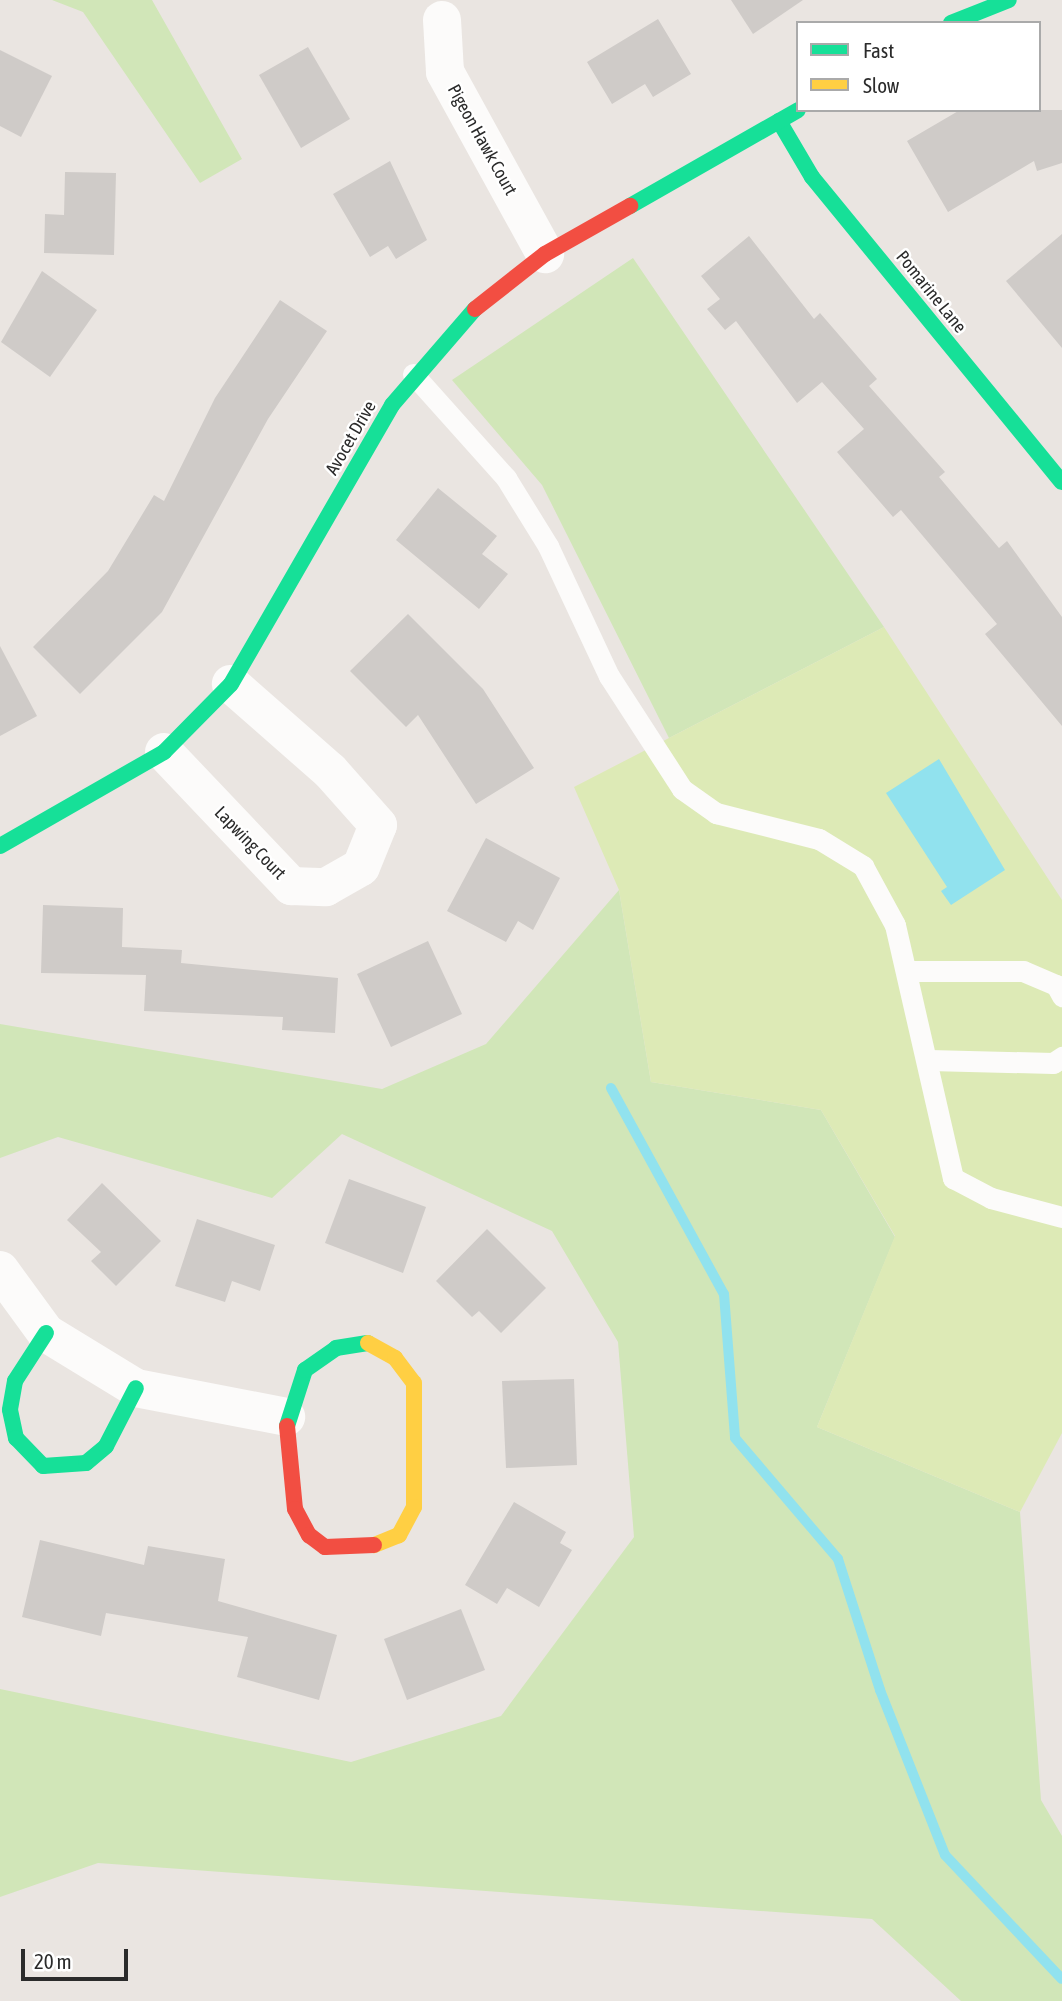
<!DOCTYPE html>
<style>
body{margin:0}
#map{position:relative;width:1062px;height:2001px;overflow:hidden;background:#eae5e1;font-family:"Asap Condensed",sans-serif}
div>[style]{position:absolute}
.green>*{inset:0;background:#d1e6b8}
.pitch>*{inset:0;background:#ddeab6}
.water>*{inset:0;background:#91e2ee}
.stream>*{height:10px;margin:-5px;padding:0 5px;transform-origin:5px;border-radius:5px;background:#91e2ee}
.building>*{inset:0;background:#cfcbc8}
.lane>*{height:21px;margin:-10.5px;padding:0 10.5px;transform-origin:10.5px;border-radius:10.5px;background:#fcfbfa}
.street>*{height:38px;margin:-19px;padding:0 19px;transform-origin:19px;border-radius:19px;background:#fcfbfa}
.fast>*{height:16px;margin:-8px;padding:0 8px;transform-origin:8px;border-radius:8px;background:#16e098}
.slow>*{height:16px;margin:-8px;padding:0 8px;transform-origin:8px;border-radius:8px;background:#ffcf43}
.jam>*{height:16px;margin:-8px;padding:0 8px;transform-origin:8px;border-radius:8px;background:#f24e42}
span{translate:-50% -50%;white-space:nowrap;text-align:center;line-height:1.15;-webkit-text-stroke:5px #fff;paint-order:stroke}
.street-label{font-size:18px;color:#2b2b2b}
.legend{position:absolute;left:796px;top:21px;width:245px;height:91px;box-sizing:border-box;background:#fff;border:2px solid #aaa;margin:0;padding:9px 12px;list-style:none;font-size:21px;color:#2b2b2b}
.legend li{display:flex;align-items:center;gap:14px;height:35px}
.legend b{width:35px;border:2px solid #aaa}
.scale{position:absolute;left:21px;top:1949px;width:107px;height:32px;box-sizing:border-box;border:4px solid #2b2b2b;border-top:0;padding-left:9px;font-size:21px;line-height:24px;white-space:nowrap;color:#2b2b2b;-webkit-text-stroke:5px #fff;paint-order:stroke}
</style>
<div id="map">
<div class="green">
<i style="clip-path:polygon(52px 0,152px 0,242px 159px,200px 183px,83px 12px)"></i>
<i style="clip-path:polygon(633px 258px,884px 627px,669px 738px,542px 485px,452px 380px)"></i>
<i style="clip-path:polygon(619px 890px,651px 1082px,821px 1110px,895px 1237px,817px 1427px,1020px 1512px,1041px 1800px,1062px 1836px,1062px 2001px,961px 2001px,872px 1919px,98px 1863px,0 1897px,0 1689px,351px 1762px,501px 1716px,634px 1537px,618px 1342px,552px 1231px,342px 1134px,272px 1198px,58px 1137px,0 1158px,0 1024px,382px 1089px,486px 1044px)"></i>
</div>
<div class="pitch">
<i style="clip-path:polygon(884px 627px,1062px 900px,1062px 1433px,1020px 1512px,817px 1427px,895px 1236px,821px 1110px,651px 1082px,619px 890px,574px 787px)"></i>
</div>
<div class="water">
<i style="clip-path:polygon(939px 759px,1005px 870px,951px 905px,941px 891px,947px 887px,886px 793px)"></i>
</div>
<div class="stream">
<i style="left:611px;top:1088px;width:235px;rotate:61.3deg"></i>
<i style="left:724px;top:1294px;width:144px;rotate:85.6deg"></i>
<i style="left:735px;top:1438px;width:159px;rotate:49.6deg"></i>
<i style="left:838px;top:1559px;width:138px;rotate:72.2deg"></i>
<i style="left:880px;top:1690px;width:177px;rotate:68.5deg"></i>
<i style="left:945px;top:1855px;width:170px;rotate:46.7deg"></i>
</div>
<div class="building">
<i style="clip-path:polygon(731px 0,803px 0,753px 34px)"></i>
<i style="clip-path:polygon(658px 19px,691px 74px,653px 97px,645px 84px,612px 104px,587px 62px)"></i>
<i style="clip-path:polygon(308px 47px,350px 119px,301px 148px,259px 75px)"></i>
<i style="clip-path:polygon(0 50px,52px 76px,21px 137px,0 126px)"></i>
<i style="clip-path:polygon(960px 110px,1062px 110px,1062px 163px,1037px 171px,1034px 161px,948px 212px,907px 141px)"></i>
<i style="clip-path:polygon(390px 161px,427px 240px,396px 259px,388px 246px,370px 257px,333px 194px)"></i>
<i style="clip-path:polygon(65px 172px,116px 173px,114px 255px,44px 253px,45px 214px,64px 215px)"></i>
<i style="clip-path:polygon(1062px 234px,1062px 348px,1006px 281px)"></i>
<i style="clip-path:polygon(749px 236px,814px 319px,820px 313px,877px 379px,869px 386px,945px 472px,939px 477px,999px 548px,1007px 541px,1062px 617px,1062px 726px,985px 634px,997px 624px,901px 510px,893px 517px,837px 452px,864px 429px,822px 382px,797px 403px,736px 321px,725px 330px,707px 309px,720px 299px,701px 276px)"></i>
<i style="clip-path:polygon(42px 271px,97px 310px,50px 377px,1px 342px)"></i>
<i style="clip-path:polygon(280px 300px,327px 331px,268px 419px,162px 612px,80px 694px,33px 647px,108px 571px,154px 495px,164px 501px,215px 398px)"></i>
<i style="clip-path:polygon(438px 488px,497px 536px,482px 554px,508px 574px,479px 609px,396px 540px)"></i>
<i style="clip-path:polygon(408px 614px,483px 689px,534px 768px,476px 804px,418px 715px,406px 727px,350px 671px)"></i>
<i style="clip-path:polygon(0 646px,37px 716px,0 736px)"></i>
<i style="clip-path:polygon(486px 838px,560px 878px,533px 930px,518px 921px,506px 942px,447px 911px)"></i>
<i style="clip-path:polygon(43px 905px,123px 908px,122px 947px,182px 950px,181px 963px,338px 978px,335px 1033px,282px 1030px,283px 1017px,144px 1011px,146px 975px,41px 973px)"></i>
<i style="clip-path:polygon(428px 941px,462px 1014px,391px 1047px,357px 974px)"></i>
<i style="clip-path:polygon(349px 1179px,426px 1207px,403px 1273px,325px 1243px)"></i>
<i style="clip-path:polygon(102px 1183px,161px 1241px,116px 1286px,91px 1261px,101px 1252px,67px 1220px)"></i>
<i style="clip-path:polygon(197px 1219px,275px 1245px,260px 1291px,232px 1281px,225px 1302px,175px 1286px)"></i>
<i style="clip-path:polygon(487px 1229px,546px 1288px,501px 1333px,479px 1311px,472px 1317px,436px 1281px)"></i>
<i style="clip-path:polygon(574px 1379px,577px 1465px,506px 1468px,502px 1381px)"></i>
<i style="clip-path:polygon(514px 1502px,566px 1532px,560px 1543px,572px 1550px,539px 1607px,507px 1588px,497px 1604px,465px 1585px)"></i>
<i style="clip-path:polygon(40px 1540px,144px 1565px,148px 1546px,225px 1559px,218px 1601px,337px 1635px,319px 1700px,237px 1677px,248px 1637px,106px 1613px,101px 1636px,22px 1617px)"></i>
<i style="clip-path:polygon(461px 1609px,485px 1670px,407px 1700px,384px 1639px)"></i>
</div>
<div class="lane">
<i style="left:413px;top:374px;width:140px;rotate:48.2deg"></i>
<i style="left:506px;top:478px;width:80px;rotate:58.3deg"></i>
<i style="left:548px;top:546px;width:144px;rotate:64.9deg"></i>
<i style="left:609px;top:676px;width:135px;rotate:57.1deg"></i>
<i style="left:682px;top:789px;width:42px;rotate:35.2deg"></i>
<i style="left:716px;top:813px;width:106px;rotate:14.2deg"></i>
<i style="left:819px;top:839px;width:52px;rotate:31.5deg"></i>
<i style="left:863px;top:866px;width:67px;rotate:61.5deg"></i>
<i style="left:895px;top:925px;width:260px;rotate:77.1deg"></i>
<i style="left:953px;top:1178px;width:43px;rotate:27.8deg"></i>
<i style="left:991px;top:1198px;width:73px;rotate:15deg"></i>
<i style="left:907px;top:971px;width:116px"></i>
<i style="left:1023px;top:971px;width:36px;rotate:23deg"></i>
<i style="left:1056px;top:985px;width:13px;rotate:61deg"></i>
<i style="left:929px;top:1060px;width:124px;rotate:1.4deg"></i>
<i style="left:1053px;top:1063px;width:11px;rotate:-34deg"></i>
</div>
<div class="street">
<i style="left:442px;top:20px;width:52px;rotate:86.7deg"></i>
<i style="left:445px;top:72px;width:208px;rotate:61.2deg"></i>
<i style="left:164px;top:752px;width:185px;rotate:46.5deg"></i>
<i style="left:291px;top:886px;width:35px;rotate:2deg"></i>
<i style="left:326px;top:887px;width:40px;rotate:-29.7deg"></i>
<i style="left:361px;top:867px;width:45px;rotate:-68deg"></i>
<i style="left:378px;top:825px;width:72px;rotate:-131.6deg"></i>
<i style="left:330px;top:771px;width:132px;rotate:-138.7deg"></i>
<i style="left:0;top:1270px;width:78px;rotate:53.9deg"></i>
<i style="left:46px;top:1333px;width:105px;rotate:31.4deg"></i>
<i style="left:136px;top:1388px;width:153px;rotate:10.9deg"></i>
</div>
<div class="fast">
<i style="left:951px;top:23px;width:62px;rotate:-21.6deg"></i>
<i style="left:779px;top:121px;width:65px;rotate:59.5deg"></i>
<i style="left:812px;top:177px;width:394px;rotate:50.7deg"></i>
<i style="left:630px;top:206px;width:193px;rotate:-29.7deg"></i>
<i style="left:0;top:846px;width:189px;rotate:-29.8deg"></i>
<i style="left:164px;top:752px;width:95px;rotate:-45.4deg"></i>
<i style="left:231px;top:684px;width:322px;rotate:-60deg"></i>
<i style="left:392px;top:405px;width:127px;rotate:-49.2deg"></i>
<i style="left:46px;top:1333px;width:57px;rotate:122.9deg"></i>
<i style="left:15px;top:1381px;width:29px;rotate:100deg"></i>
<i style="left:10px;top:1410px;width:29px;rotate:78deg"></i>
<i style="left:16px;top:1438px;width:39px;rotate:46deg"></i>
<i style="left:43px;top:1466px;width:43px;rotate:-4deg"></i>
<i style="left:86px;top:1463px;width:26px;rotate:-40deg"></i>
<i style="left:106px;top:1446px;width:65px;rotate:-62.7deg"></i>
<i style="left:287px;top:1426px;width:59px;rotate:-72.2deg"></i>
<i style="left:305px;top:1370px;width:38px;rotate:-35deg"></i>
<i style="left:336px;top:1348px;width:32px;rotate:-9deg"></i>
</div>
<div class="slow">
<i style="left:368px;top:1343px;width:31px;rotate:29deg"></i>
<i style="left:395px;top:1358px;width:31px;rotate:53deg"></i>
<i style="left:414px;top:1383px;width:124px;rotate:90deg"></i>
<i style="left:414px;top:1507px;width:32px;rotate:118deg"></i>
<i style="left:399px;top:1535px;width:27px;rotate:158deg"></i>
</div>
<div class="jam">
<i style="left:475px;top:309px;width:89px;rotate:-38.2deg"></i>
<i style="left:545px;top:254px;width:98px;rotate:-29.5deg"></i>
<i style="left:287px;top:1426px;width:83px;rotate:84.5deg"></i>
<i style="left:295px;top:1509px;width:30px;rotate:62deg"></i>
<i style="left:309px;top:1535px;width:20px;rotate:37deg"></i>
<i style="left:325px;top:1547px;width:49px;rotate:-2.3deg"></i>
</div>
<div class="street-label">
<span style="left:482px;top:140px;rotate:61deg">Pigeon Hawk Court</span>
<span style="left:931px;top:292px;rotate:51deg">Pomarine Lane</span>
<span style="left:351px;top:438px;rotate:-60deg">Avocet Drive</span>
<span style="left:250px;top:843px;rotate:46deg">Lapwing Court</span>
</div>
<ul class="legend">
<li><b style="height:9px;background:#16e098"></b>Fast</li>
<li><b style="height:9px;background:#ffcf43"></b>Slow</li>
</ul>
<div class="scale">20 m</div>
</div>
